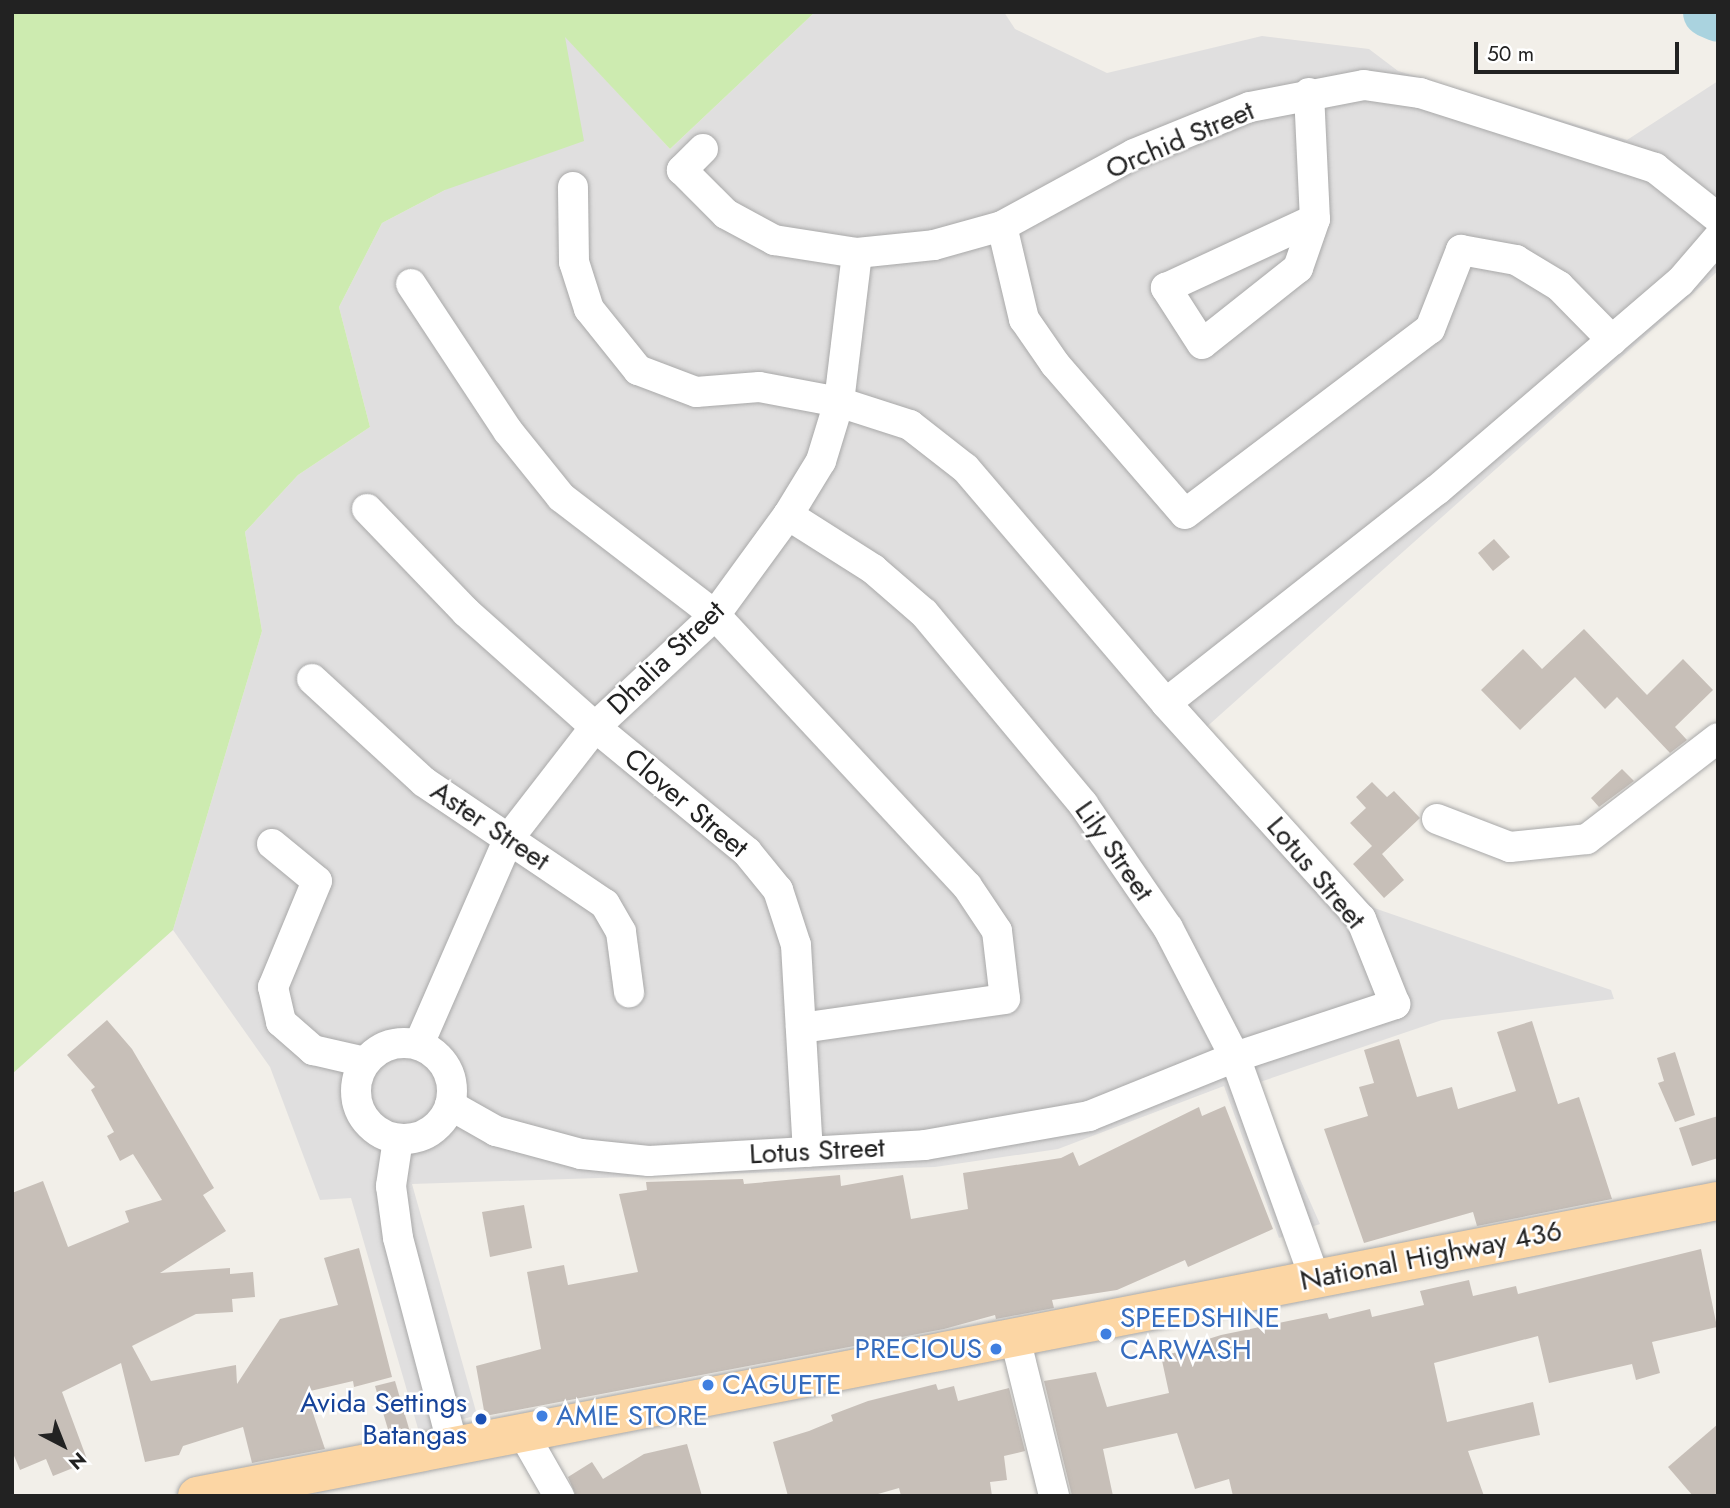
<!DOCTYPE html>
<style>
body{margin:0}
#map{position:relative;width:1730px;height:1508px;overflow:hidden;background:#f2efe9;font-family:Jost,sans-serif}
div>[style]{position:absolute}
.residential>*{inset:0;background:#e0dfdf}
.grass>*{inset:0;background:#cdebb0}
.river>*{height:49px;margin:-24.5px;padding:0 24.5px;transform-origin:24.5px;border-radius:24.5px;background:#aad3df}
.building>*{inset:0;background:#c7bfb8}
.roads{filter:drop-shadow(0 0 2px #a9a9a9) drop-shadow(0 0 2px #a9a9a9)}
.minor>*{height:30px;margin:-15px;padding:0 15px;transform-origin:15px;border-radius:15px;background:#fff}
.minor>.ring{margin:-15px;padding:0;box-sizing:content-box;background:none;border:30px solid #fff;border-radius:50%}
.primary>*{height:38px;margin:-19px;padding:0 19px;transform-origin:19px;border-radius:19px;background:#fcd6a4}
.dots>*{width:19px;height:19px;translate:-50% -50%;box-sizing:border-box;border:4px solid #fff;border-radius:50%}
span{translate:-50% -50%;white-space:nowrap;text-align:center;line-height:1.15;-webkit-text-stroke:5px #fff;paint-order:stroke}
.street-label{font-size:28px;color:#222}
.shop-label{font-size:28px;color:#366cbe}
.left{translate:0 -50%;text-align:left}
.right{translate:-100% -50%;text-align:right}
.transit-label{font-size:28px;color:#164399}
.frame{position:absolute;inset:0;border:14px solid #222;pointer-events:none}
.north{position:absolute;left:28px;top:1410px;width:70px;height:70px;-webkit-text-stroke:5px #fff;paint-order:stroke;rotate:138deg;font-size:19px;font-weight:700;line-height:28px;text-align:center;color:#222}
.north::after{content:'';display:block;margin:auto;width:24px;height:32px;background:#222;clip-path:polygon(50% 0,100% 100%,50% 72%,0 100%)}
.scale{position:absolute;left:1474px;top:42px;width:205px;height:32px;box-sizing:border-box;border:4px solid #222;border-top:0;padding-left:9px;font-size:21px;line-height:24px;white-space:nowrap;color:#222;-webkit-text-stroke:5px #fff;paint-order:stroke}
</style>
<div id="map">
<div class="residential">
<i style="clip-path:polygon(815px 12px,1004px 12px,1015px 29px,1107px 73px,1262px 36px,1369px 49px,1398px 71px,1627px 140px,1718px 81px,1718px 271px,1202px 731px,1374px 908px,1611px 990px,1614px 999px,1442px 1020px,1257px 1083px,1320px 1224px,1279px 1238px,1224px 1086px,1058px 1149px,935px 1167px,412px 1184px,477px 1415px,419px 1432px,351px 1198px,320px 1200px,270px 1067px,173px 930px,262px 631px,245px 532px,298px 475px,370px 427px,339px 307px,382px 223px,445px 190px,565px 36px,670px 149px)"></i>
</div>
<div class="grass">
<i style="clip-path:polygon(12px 12px,815px 12px,670px 149px,565px 37px,584px 141px,445px 190px,382px 223px,339px 307px,370px 427px,298px 475px,245px 532px,262px 631px,173px 930px,12px 1074px)"></i>
</div>
<div class="river">
<i style="left:1707px;top:12px;width:12px;rotate:24deg"></i>
</div>
<div class="building">
<i style="clip-path:polygon(1494px 539px,1510px 557px,1493px 571px,1478px 553px)"></i>
<i style="clip-path:polygon(1584px 629px,1647px 695px,1683px 659px,1713px 690px,1675px 727px,1687px 740px,1670px 753px,1617px 697px,1605px 709px,1575px 677px,1520px 730px,1481px 690px,1523px 649px,1542px 669px)"></i>
<i style="clip-path:polygon(1622px 769px,1634px 781px,1599px 807px,1591px 798px)"></i>
<i style="clip-path:polygon(1372px 782px,1387px 797px,1394px 791px,1420px 818px,1382px 854px,1404px 880px,1384px 898px,1353px 864px,1372px 846px,1350px 823px,1366px 808px,1356px 797px)"></i>
<i style="clip-path:polygon(107px 1020px,132px 1049px,214px 1188px,203px 1195px,226px 1231px,160px 1273px,230px 1268px,230px 1274px,253px 1272px,255px 1297px,232px 1299px,233px 1312px,196px 1314px,132px 1346px,151px 1381px,236px 1365px,237px 1384px,280px 1319px,338px 1305px,324px 1258px,359px 1248px,392px 1377px,354px 1387px,353px 1381px,306px 1392px,325px 1449px,252px 1463px,243px 1427px,183px 1446px,179px 1455px,145px 1462px,121px 1363px,62px 1392px,88px 1462px,53px 1476px,46px 1459px,20px 1470px,12px 1451px,12px 1193px,43px 1181px,68px 1247px,129px 1222px,125px 1211px,162px 1200px,133px 1154px,120px 1161px,107px 1136px,114px 1132px,91px 1090px,95px 1087px,67px 1055px)"></i>
<i style="clip-path:polygon(1532px 1021px,1558px 1104px,1579px 1097px,1612px 1199px,1477px 1226px,1473px 1212px,1364px 1243px,1324px 1129px,1368px 1116px,1359px 1087px,1374px 1083px,1364px 1050px,1399px 1039px,1417px 1097px,1452px 1087px,1458px 1109px,1516px 1091px,1497px 1032px)"></i>
<i style="clip-path:polygon(1675px 1052px,1695px 1115px,1675px 1122px,1658px 1083px,1664px 1081px,1657px 1058px)"></i>
<i style="clip-path:polygon(1225px 1106px,1273px 1229px,1188px 1267px,1185px 1260px,1117px 1290px,1052px 1300px,1054px 1308px,996px 1319px,995px 1315px,944px 1329px,485px 1416px,476px 1366px,541px 1349px,527px 1272px,564px 1265px,568px 1285px,638px 1272px,619px 1194px,647px 1190px,646px 1182px,743px 1179px,744px 1184px,840px 1175px,841px 1186px,903px 1175px,911px 1219px,968px 1209px,963px 1173px,1061px 1158px,1073px 1152px,1079px 1166px,1199px 1107px,1202px 1116px)"></i>
<i style="clip-path:polygon(1718px 1116px,1718px 1158px,1692px 1166px,1679px 1128px)"></i>
<i style="clip-path:polygon(524px 1205px,532px 1248px,490px 1257px,482px 1212px)"></i>
<i style="clip-path:polygon(1701px 1249px,1717px 1327px,1652px 1342px,1660px 1373px,1636px 1380px,1632px 1364px,1549px 1383px,1538px 1336px,1434px 1363px,1447px 1422px,1533px 1402px,1540px 1435px,1468px 1451px,1484px 1496px,1233px 1496px,1229px 1479px,1195px 1489px,1177px 1433px,1103px 1449px,1113px 1496px,1072px 1496px,1044px 1381px,1096px 1372px,1107px 1407px,1169px 1393px,1161px 1356px,1203px 1346px,1202px 1341px,1221px 1335px,1327px 1313px,1329px 1319px,1370px 1309px,1372px 1317px,1424px 1305px,1420px 1291px,1469px 1280px,1473px 1296px,1516px 1286px,1518px 1294px)"></i>
<i style="clip-path:polygon(395px 1381px,410px 1432px,390px 1436px,375px 1386px)"></i>
<i style="clip-path:polygon(936px 1384px,938px 1390px,954px 1386px,958px 1401px,1009px 1388px,1025px 1451px,1004px 1456px,1007px 1480px,990px 1482px,992px 1496px,901px 1496px,899px 1488px,871px 1496px,788px 1496px,773px 1442px,809px 1431px,833px 1421px,831px 1415px,868px 1401px)"></i>
<i style="clip-path:polygon(1718px 1424px,1718px 1496px,1693px 1496px,1668px 1467px)"></i>
<i style="clip-path:polygon(687px 1444px,702px 1496px,576px 1496px,568px 1477px,592px 1462px,603px 1479px,644px 1454px)"></i>
</div>
<div class="roads">
<div class="minor">
<i style="left:1309px;top:93px;width:126px;rotate:87.3deg"></i>
<i style="left:1315px;top:219px;width:52px;rotate:109.1deg"></i>
<i style="left:1298px;top:268px;width:122px;rotate:141.6deg"></i>
<i style="left:1202px;top:344px;width:67px;rotate:-122.7deg"></i>
<i style="left:1166px;top:288px;width:164px;rotate:-24.8deg"></i>
<i style="left:703px;top:149px;width:30px;rotate:135deg"></i>
<i style="left:682px;top:170px;width:62px;rotate:45deg"></i>
<i style="left:726px;top:214px;width:55px;rotate:28.4deg"></i>
<i style="left:774px;top:240px;width:84px;rotate:8.9deg"></i>
<i style="left:857px;top:253px;width:77px;rotate:-5.9deg"></i>
<i style="left:934px;top:245px;width:71px;rotate:-15.6deg"></i>
<i style="left:1002px;top:226px;width:150px;rotate:-28.6deg"></i>
<i style="left:1134px;top:154px;width:125px;rotate:-22.1deg"></i>
<i style="left:1250px;top:107px;width:116px;rotate:-10.9deg"></i>
<i style="left:1364px;top:85px;width:57px;rotate:8.1deg"></i>
<i style="left:1420px;top:93px;width:247px;rotate:17.7deg"></i>
<i style="left:1655px;top:168px;width:80px;rotate:38.4deg"></i>
<i style="left:1002px;top:226px;width:96px;rotate:76.7deg"></i>
<i style="left:1024px;top:319px;width:55px;rotate:55.4deg"></i>
<i style="left:1055px;top:364px;width:198px;rotate:49.1deg"></i>
<i style="left:1185px;top:514px;width:307px;rotate:-37.1deg"></i>
<i style="left:1430px;top:329px;width:85px;rotate:-68.6deg"></i>
<i style="left:1461px;top:250px;width:56px;rotate:10.3deg"></i>
<i style="left:1516px;top:260px;width:50px;rotate:31.2deg"></i>
<i style="left:1559px;top:286px;width:76px;rotate:45.5deg"></i>
<i style="left:411px;top:284px;width:176px;rotate:56.6deg"></i>
<i style="left:508px;top:431px;width:85px;rotate:51.2deg"></i>
<i style="left:561px;top:497px;width:194px;rotate:37.5deg"></i>
<i style="left:715px;top:615px;width:370px;rotate:47.1deg"></i>
<i style="left:967px;top:886px;width:54px;rotate:56.3deg"></i>
<i style="left:997px;top:931px;width:68px;rotate:83.3deg"></i>
<i style="left:1005px;top:999px;width:206px;rotate:171.9deg"></i>
<i style="left:367px;top:509px;width:143px;rotate:46.1deg"></i>
<i style="left:466px;top:612px;width:173px;rotate:41.7deg"></i>
<i style="left:595px;top:727px;width:197px;rotate:39.4deg"></i>
<i style="left:747px;top:852px;width:49px;rotate:50.8deg"></i>
<i style="left:778px;top:890px;width:58px;rotate:71.9deg"></i>
<i style="left:796px;top:945px;width:207px;rotate:86.7deg"></i>
<i style="left:788px;top:515px;width:101px;rotate:32.4deg"></i>
<i style="left:873px;top:569px;width:67px;rotate:40.8deg"></i>
<i style="left:924px;top:613px;width:249px;rotate:50.2deg"></i>
<i style="left:1083px;top:804px;width:150px;rotate:55.6deg"></i>
<i style="left:1168px;top:928px;width:145px;rotate:62.6deg"></i>
<i style="left:1235px;top:1057px;width:234px;rotate:70.2deg"></i>
<i style="left:312px;top:679px;width:152px;rotate:42.6deg"></i>
<i style="left:424px;top:782px;width:218px;rotate:34deg"></i>
<i style="left:605px;top:904px;width:32px;rotate:60deg"></i>
<i style="left:621px;top:932px;width:61px;rotate:82.4deg"></i>
<i style="left:1166px;top:703px;width:345px;rotate:-38.2deg"></i>
<i style="left:1437px;top:490px;width:320px;rotate:-40.6deg"></i>
<i style="left:1680px;top:282px;width:58px;rotate:-49.2deg"></i>
<i style="left:1437px;top:819px;width:78px;rotate:21deg"></i>
<i style="left:1510px;top:847px;width:77px;rotate:-5.9deg"></i>
<i style="left:1587px;top:839px;width:165px;rotate:-37.6deg"></i>
<i style="left:272px;top:844px;width:58px;rotate:39.4deg"></i>
<i style="left:317px;top:881px;width:115px;rotate:112.5deg"></i>
<i style="left:273px;top:987px;width:36px;rotate:77deg"></i>
<i style="left:281px;top:1022px;width:43px;rotate:41.2deg"></i>
<i style="left:313px;top:1050px;width:53px;rotate:13deg"></i>
<i class="ring" style="left:356px;top:1043px;width:66px;height:66px"></i>
<i style="left:419px;top:1044px;width:225px;rotate:-66.4deg"></i>
<i style="left:509px;top:838px;width:140px;rotate:-52.2deg"></i>
<i style="left:595px;top:727px;width:164px;rotate:-43deg"></i>
<i style="left:715px;top:615px;width:124px;rotate:-53.9deg"></i>
<i style="left:788px;top:515px;width:63px;rotate:-58.6deg"></i>
<i style="left:821px;top:461px;width:62px;rotate:-73deg"></i>
<i style="left:839px;top:402px;width:150px;rotate:-83.1deg"></i>
<i style="left:450px;top:1105px;width:53px;rotate:29.5deg"></i>
<i style="left:496px;top:1131px;width:88px;rotate:15.1deg"></i>
<i style="left:581px;top:1154px;width:68px;rotate:5.9deg"></i>
<i style="left:649px;top:1161px;width:276px;rotate:-3.3deg"></i>
<i style="left:925px;top:1145px;width:167px;rotate:-10deg"></i>
<i style="left:1089px;top:1116px;width:157px;rotate:-22deg"></i>
<i style="left:1235px;top:1057px;width:169px;rotate:-18.3deg"></i>
<i style="left:1395px;top:1004px;width:92px;rotate:-111.8deg"></i>
<i style="left:1361px;top:919px;width:291px;rotate:-132.1deg"></i>
<i style="left:1166px;top:703px;width:309px;rotate:-130.5deg"></i>
<i style="left:965px;top:468px;width:70px;rotate:-142deg"></i>
<i style="left:910px;top:425px;width:75px;rotate:-162.1deg"></i>
<i style="left:839px;top:402px;width:81px;rotate:-169.4deg"></i>
<i style="left:759px;top:387px;width:63px;rotate:175.5deg"></i>
<i style="left:696px;top:392px;width:62px;rotate:-159.2deg"></i>
<i style="left:638px;top:370px;width:78px;rotate:-128.8deg"></i>
<i style="left:589px;top:309px;width:49px;rotate:-107.7deg"></i>
<i style="left:574px;top:262px;width:75px;rotate:-90.8deg"></i>
<i style="left:398px;top:1139px;width:48px;rotate:98.5deg"></i>
<i style="left:391px;top:1186px;width:52px;rotate:82.3deg"></i>
<i style="left:398px;top:1238px;width:215px;rotate:75.2deg"></i>
<i style="left:1015px;top:1338px;width:163px;rotate:76.1deg"></i>
<i style="left:523px;top:1433px;width:73px;rotate:60.3deg"></i>
</div>
<div class="primary">
<i style="left:197px;top:1496px;width:1549px;rotate:-10.98deg"></i>
</div>
</div>
<div class="dots">
<i style="left:1106px;top:1334px;background:#3f7fe0"></i>
<i style="left:996px;top:1349px;background:#3f7fe0"></i>
<i style="left:708px;top:1385px;background:#3f7fe0"></i>
<i style="left:542px;top:1416px;background:#3f7fe0"></i>
<i style="left:481px;top:1419px;background:#1a4fb4"></i>
</div>
<div class="street-label">
<span style="left:1180px;top:140px;rotate:-23deg">Orchid Street</span>
<span style="left:666px;top:658px;rotate:-44deg">Dhalia Street</span>
<span style="left:686px;top:803px;rotate:40deg">Clover Street</span>
<span style="left:490px;top:826px;rotate:34deg">Aster Street</span>
<span style="left:1114px;top:851px;rotate:55deg">Lily Street</span>
<span style="left:1316px;top:873px;rotate:50deg">Lotus Street</span>
<span style="left:817px;top:1151px;rotate:-3deg">Lotus Street</span>
<span style="left:1431px;top:1256px;rotate:-11deg">National Highway 436</span>
</div>
<div class="shop-label">
<span class="left" style="left:1120px;top:1334px">SPEEDSHINE<br>CARWASH</span>
<span class="right" style="left:982px;top:1349px">PRECIOUS</span>
<span class="left" style="left:722px;top:1385px">CAGUETE</span>
<span class="left" style="left:556px;top:1416px">AMIE STORE</span>
</div>
<div class="transit-label">
<span class="right" style="left:467px;top:1419px">Avida Settings<br>Batangas</span>
</div>
<div class="frame"></div>
<div class="north">N</div>
<div class="scale">50 m</div>
</div>
